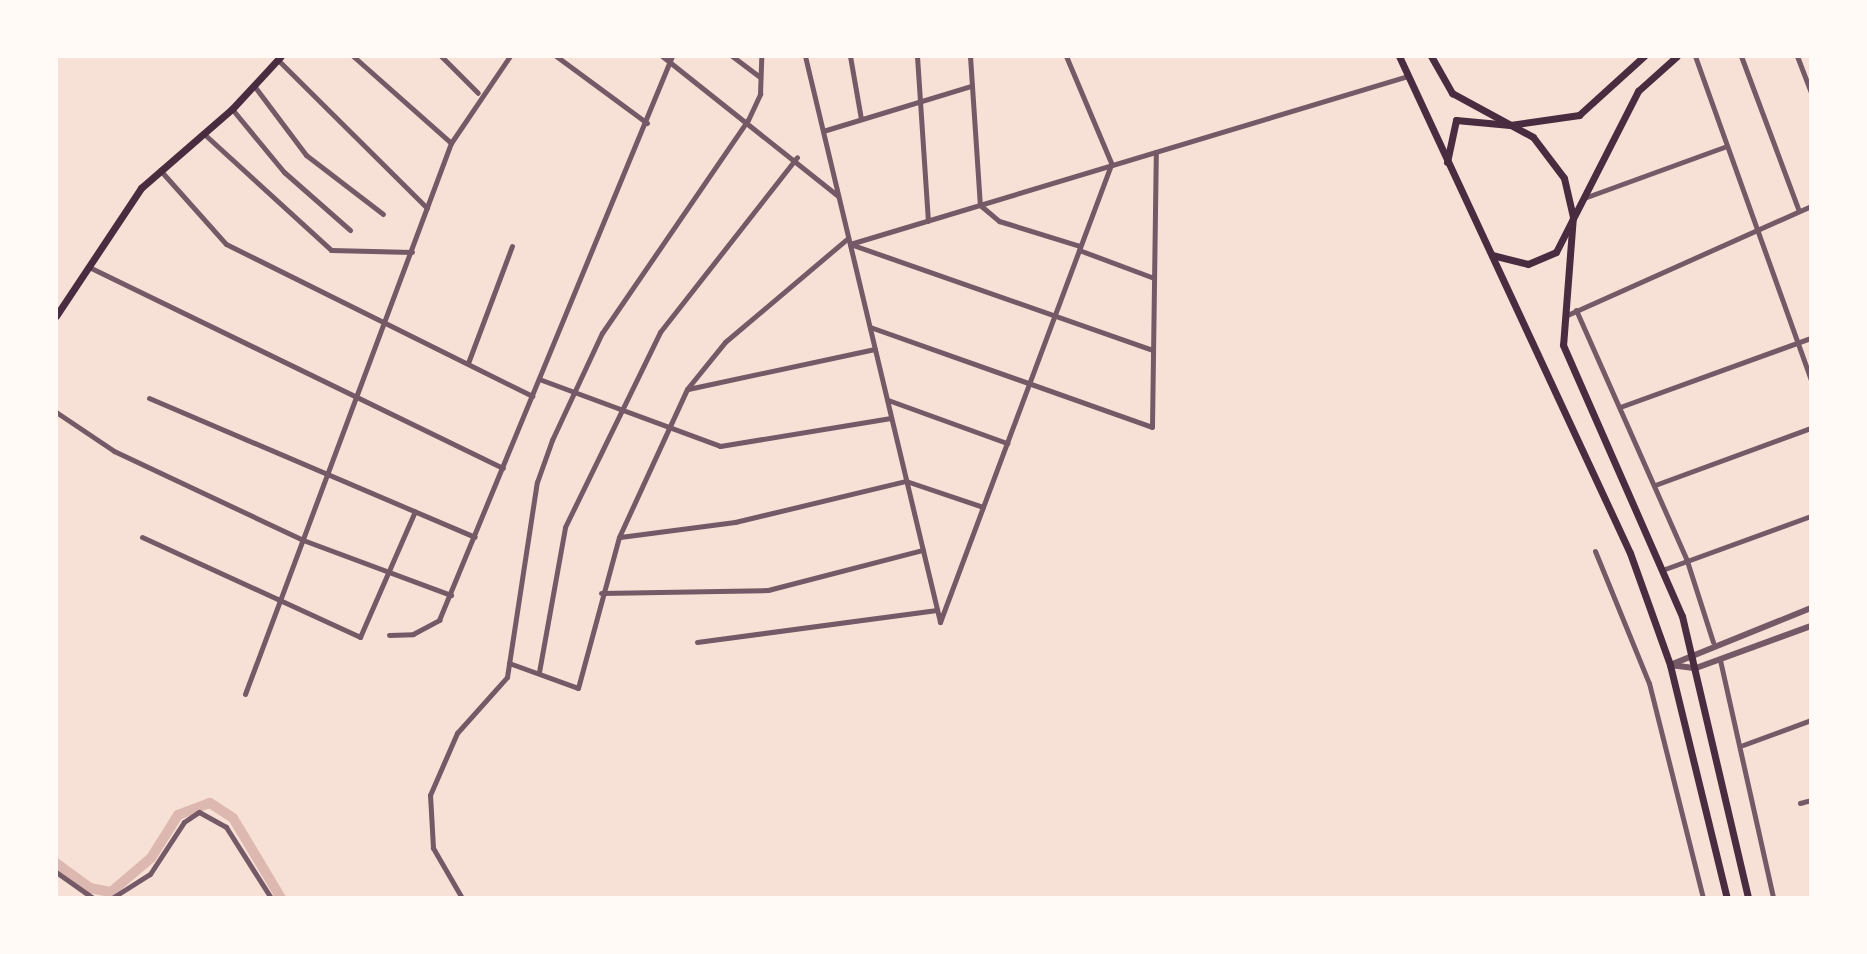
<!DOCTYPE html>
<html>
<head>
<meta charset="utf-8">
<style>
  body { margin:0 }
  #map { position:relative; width:1867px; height:954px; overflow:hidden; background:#f7e1d7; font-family:Lato,sans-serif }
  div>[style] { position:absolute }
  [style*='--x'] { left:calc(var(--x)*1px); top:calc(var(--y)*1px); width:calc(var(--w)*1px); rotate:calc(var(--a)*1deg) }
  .canal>* { height:10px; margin:-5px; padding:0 5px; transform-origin:5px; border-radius:5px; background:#dcb8b0 }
  .minor>* { height:5px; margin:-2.5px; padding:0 2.5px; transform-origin:2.5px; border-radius:2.5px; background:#755966 }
  .tertiary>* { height:6px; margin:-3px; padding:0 3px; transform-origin:3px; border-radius:3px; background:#755966 }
  .secondary>* { height:7px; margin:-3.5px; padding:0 3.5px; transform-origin:3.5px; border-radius:3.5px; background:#4a2c40 }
  .primary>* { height:7px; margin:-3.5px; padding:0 3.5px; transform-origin:3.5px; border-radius:3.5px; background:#4a2c40 }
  span { translate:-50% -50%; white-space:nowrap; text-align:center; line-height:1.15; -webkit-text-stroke:7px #fffaf5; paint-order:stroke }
  .frame { position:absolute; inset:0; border:58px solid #fffaf5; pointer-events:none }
</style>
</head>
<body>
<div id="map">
  <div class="canal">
    <div style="--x:56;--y:863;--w:42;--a:36.3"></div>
    <div style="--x:90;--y:888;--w:21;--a:11"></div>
    <div style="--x:111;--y:892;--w:52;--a:-40.4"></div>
    <div style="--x:151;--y:858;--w:51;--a:-57.9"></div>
    <div style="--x:178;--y:815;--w:34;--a:-21"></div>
    <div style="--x:210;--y:803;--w:27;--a:33"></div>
    <div style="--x:233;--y:818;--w:93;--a:59"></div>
  </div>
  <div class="minor">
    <div style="--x:353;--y:56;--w:131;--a:41.6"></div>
    <div style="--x:441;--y:56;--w:52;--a:45"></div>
    <div style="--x:556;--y:56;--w:113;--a:36.4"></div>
    <div style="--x:662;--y:56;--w:225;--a:38.5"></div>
    <div style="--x:732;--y:56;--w:35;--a:37"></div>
    <div style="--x:805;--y:56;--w:582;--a:76.58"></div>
    <div style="--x:850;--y:56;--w:64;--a:80.1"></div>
    <div style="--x:917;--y:56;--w:165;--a:86.2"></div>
    <div style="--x:970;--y:56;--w:149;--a:86.2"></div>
    <div style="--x:980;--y:205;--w:25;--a:40"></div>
    <div style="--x:999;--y:221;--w:85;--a:17.2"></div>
    <div style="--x:1066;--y:56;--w:118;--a:67.1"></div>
    <div style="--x:1695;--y:56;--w:344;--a:70.3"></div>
    <div style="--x:1741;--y:56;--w:165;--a:69.5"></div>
    <div style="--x:1797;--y:56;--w:40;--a:69"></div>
    <div style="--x:278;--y:60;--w:210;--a:44.8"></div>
    <div style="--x:255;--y:87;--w:85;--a:53.1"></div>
    <div style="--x:306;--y:155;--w:97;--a:37.5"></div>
    <div style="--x:232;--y:109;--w:82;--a:50.5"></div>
    <div style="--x:284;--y:172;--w:88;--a:41.3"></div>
    <div style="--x:823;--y:131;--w:155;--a:-16.9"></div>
    <div style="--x:203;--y:133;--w:173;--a:42.4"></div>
    <div style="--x:331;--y:250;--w:81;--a:1.4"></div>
    <div style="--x:160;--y:170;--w:99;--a:48.3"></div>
    <div style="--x:226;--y:244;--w:342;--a:26.4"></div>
    <div style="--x:1584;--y:198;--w:152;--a:-20"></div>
    <div style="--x:850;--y:244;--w:583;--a:-16.76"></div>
    <div style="--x:850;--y:244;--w:321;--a:19.3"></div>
    <div style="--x:1079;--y:250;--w:80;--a:20.5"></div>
    <div style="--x:89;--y:267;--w:460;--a:25.9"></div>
    <div style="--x:1576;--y:310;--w:274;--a:66.1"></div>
    <div style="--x:1687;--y:561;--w:85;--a:72.2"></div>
    <div style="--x:1565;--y:316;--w:269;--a:-24.1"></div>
    <div style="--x:870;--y:327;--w:299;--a:19.5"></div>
    <div style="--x:1152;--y:427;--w:275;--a:-89.2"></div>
    <div style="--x:468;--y:363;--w:125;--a:-69.4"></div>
    <div style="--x:539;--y:379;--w:193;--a:20.3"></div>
    <div style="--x:720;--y:446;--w:173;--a:-9.3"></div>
    <div style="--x:688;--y:389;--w:191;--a:-12.1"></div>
    <div style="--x:149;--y:398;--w:354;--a:23.1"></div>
    <div style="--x:888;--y:400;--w:127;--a:19.9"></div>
    <div style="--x:1620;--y:407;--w:203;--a:-19.9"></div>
    <div style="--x:56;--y:412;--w:70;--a:33.9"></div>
    <div style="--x:114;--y:451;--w:209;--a:25.2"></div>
    <div style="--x:303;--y:540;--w:158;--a:20.4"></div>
    <div style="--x:1655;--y:485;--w:166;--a:-20.1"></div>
    <div style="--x:142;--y:537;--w:240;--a:24.6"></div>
    <div style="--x:360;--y:637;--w:137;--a:-66.4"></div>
    <div style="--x:620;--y:537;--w:116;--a:-7.4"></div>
    <div style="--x:735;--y:522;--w:176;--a:-13.5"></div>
    <div style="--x:906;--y:481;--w:81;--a:18.7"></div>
    <div style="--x:1595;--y:551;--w:143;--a:67.8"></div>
    <div style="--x:1649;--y:683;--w:222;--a:75.9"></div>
    <div style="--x:1665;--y:569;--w:155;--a:-20"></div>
    <div style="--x:601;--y:593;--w:167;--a:-1"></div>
    <div style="--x:768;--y:590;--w:160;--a:-14.5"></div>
    <div style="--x:940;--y:622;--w:486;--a:-69.5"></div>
    <div style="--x:389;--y:635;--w:24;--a:-2"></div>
    <div style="--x:413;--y:634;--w:30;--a:-28"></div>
    <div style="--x:439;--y:620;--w:610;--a:-67.55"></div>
    <div style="--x:697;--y:642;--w:242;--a:-7.6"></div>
    <div style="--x:1720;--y:660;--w:244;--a:77.4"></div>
    <div style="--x:509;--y:663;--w:73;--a:19.9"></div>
    <div style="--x:578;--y:688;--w:156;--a:-74.8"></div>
    <div style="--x:619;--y:537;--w:163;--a:-65.3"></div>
    <div style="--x:687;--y:389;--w:60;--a:-51"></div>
    <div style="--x:725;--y:342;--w:161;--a:-40.2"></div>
    <div style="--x:539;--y:672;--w:147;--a:-79.8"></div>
    <div style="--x:565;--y:527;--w:217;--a:-64"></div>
    <div style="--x:660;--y:332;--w:222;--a:-51.9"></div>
    <div style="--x:245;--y:694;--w:588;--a:-69.5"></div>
    <div style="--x:451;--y:143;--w:105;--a:-55.9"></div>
    <div style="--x:1743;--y:745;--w:72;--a:-20.2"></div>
    <div style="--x:1800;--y:803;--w:11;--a:-15"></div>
    <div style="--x:56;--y:872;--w:45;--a:35.1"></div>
    <div style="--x:112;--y:898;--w:45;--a:-32.3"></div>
    <div style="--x:150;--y:874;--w:62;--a:-56.8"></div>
    <div style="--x:184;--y:822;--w:18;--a:-34"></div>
    <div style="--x:199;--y:812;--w:31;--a:29"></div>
    <div style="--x:226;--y:827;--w:84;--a:57.6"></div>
    <div style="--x:462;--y:898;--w:58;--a:-120.1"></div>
    <div style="--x:433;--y:848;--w:53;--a:-93.2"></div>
    <div style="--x:430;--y:795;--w:68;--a:-66.5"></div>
    <div style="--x:457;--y:733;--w:75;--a:-48.2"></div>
    <div style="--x:507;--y:677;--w:197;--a:-81.3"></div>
    <div style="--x:537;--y:482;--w:45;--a:-70.3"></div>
    <div style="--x:552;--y:440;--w:118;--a:-65"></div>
    <div style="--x:602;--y:333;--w:258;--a:-55.6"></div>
    <div style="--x:748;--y:120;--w:29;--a:-65"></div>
    <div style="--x:760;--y:94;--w:38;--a:-88"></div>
  </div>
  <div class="tertiary">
    <div style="--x:1670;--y:665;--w:152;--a:-22"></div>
    <div style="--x:1670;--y:665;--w:26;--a:7"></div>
    <div style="--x:1696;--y:668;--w:122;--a:-20.1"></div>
  </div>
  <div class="secondary">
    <div style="--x:1399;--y:56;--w:548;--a:65.07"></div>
    <div style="--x:1431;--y:56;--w:43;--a:60.4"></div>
    <div style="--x:1452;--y:93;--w:92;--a:28.5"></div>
    <div style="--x:1533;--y:137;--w:51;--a:52.9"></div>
    <div style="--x:1564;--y:178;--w:39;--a:77"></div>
    <div style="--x:1573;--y:216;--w:129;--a:94.4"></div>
    <div style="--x:1563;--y:345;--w:296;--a:66.3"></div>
    <div style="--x:56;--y:316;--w:154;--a:-56.4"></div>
    <div style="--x:141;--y:188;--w:121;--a:-41"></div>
    <div style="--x:232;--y:109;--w:72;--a:-47.2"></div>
  </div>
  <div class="primary">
    <div style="--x:1447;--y:162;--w:43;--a:-77.9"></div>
    <div style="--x:1456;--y:120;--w:54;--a:5.3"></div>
    <div style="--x:1510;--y:125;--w:70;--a:-8.2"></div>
    <div style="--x:1579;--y:115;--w:88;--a:-42.2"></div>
    <div style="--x:1492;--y:255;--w:37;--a:14"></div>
    <div style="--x:1528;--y:264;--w:30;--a:-23"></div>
    <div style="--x:1556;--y:252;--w:181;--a:-63"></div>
    <div style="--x:1638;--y:91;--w:52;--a:-41.9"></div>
    <div style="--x:1630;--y:553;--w:119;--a:70.3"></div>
    <div style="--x:1670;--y:665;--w:240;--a:76.3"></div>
    <div style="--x:1682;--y:616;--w:290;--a:76.8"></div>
  </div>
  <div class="frame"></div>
</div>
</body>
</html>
